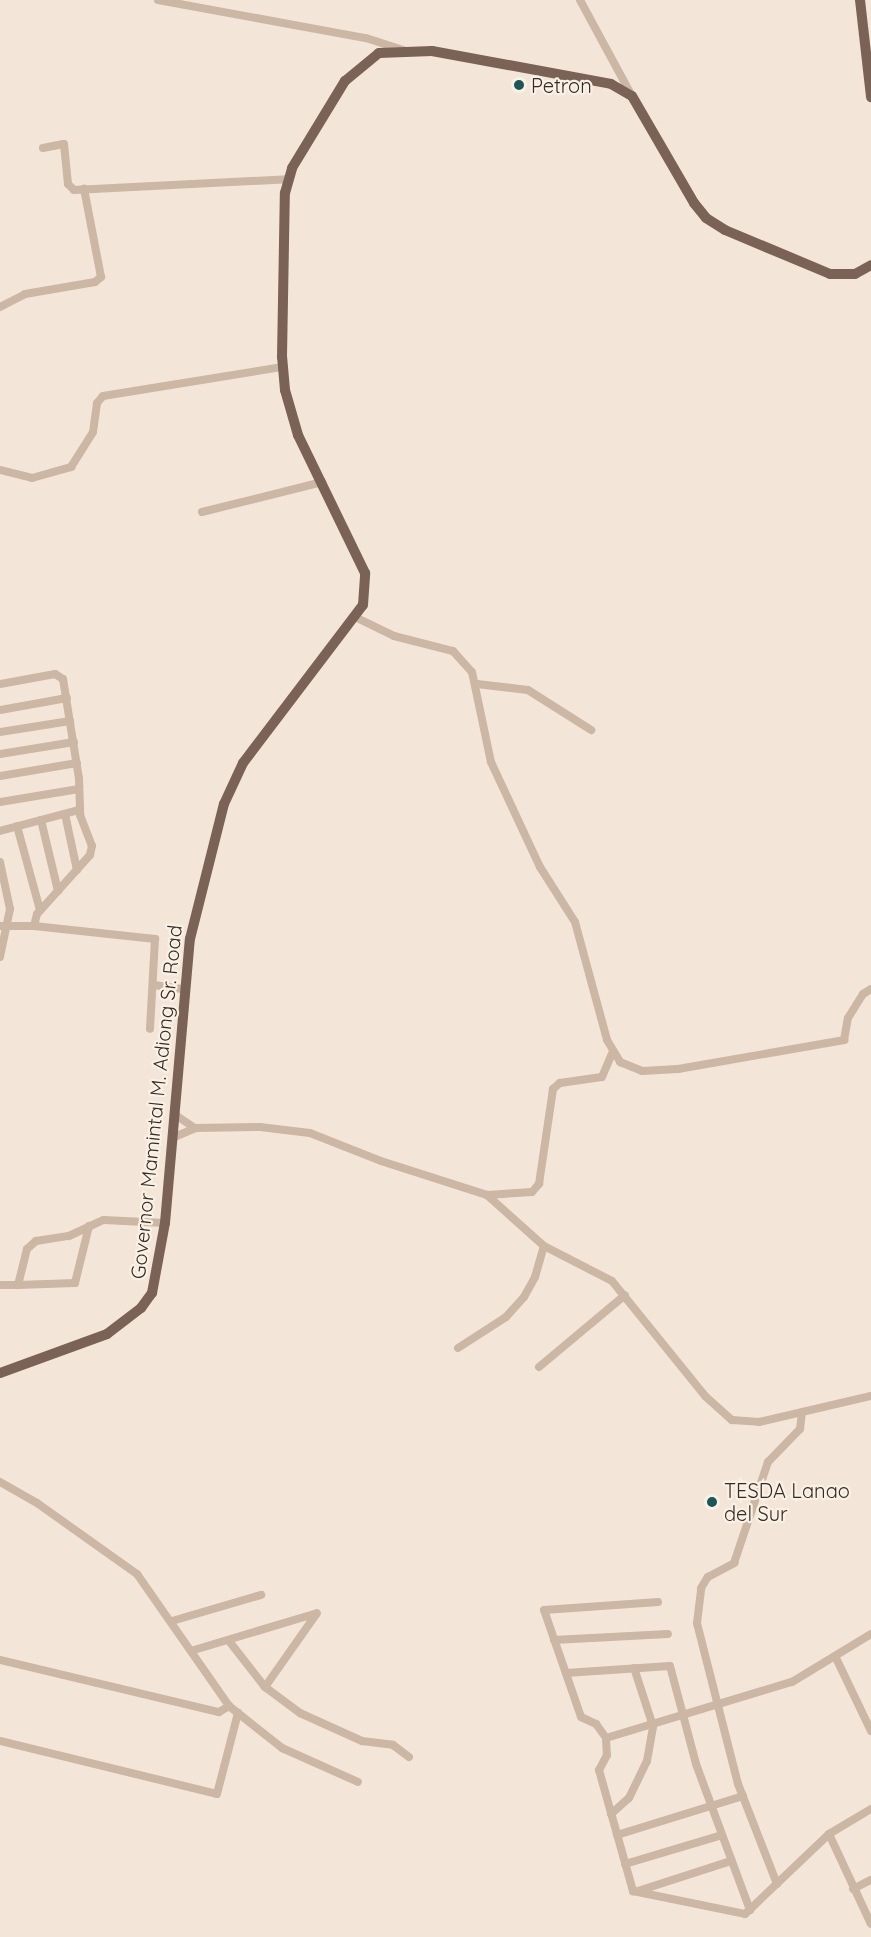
<!DOCTYPE html>
<html>
<head>
<meta charset="utf-8">
<style>
  body { margin:0 }
  #map { position:relative; width:871px; height:1937px; overflow:hidden; background:#f3e6d8; font-family:Quicksand,sans-serif }
  div>[style] { position:absolute }
  [style*='--x'] { left:calc(var(--x)*1px); top:calc(var(--y)*1px); width:calc(var(--w)*1px); rotate:calc(var(--a)*1deg) }
  .minor>* { height:8px; margin:-4px; padding:0 4px; transform-origin:4px; border-radius:4px; background:#ccb6a4 }
  .major>* { height:10px; margin:-5px; padding:0 5px; transform-origin:5px; border-radius:5px; background:#7a6256 }
  .dots>* { width:16px; height:16px; translate:-50% -50%; box-sizing:border-box; border:3px solid #faf1e5; border-radius:50% }
  span { translate:-50% -50%; white-space:nowrap; text-align:center; line-height:1.15; -webkit-text-stroke:4.5px #faf1e5; paint-order:stroke }
  .poi-label { font-size:20px; color:#362b26 }
  .left { translate:0 -50%; text-align:left }
  .street-label { font-size:20px; color:#362b26 }
</style>
</head>
<body>
<div id="map">
  <div class="minor">
    <div style="--x:158;--y:0;--w:211;--a:10.4"></div>
    <div style="--x:366;--y:38;--w:39;--a:18"></div>
    <div style="--x:580;--y:0;--w:109;--a:61.6"></div>
    <div style="--x:43;--y:148;--w:21;--a:-11"></div>
    <div style="--x:64;--y:144;--w:40;--a:84.3"></div>
    <div style="--x:68;--y:184;--w:8;--a:45"></div>
    <div style="--x:74;--y:190;--w:214;--a:-2.9"></div>
    <div style="--x:0;--y:307;--w:28;--a:-27"></div>
    <div style="--x:25;--y:294;--w:71;--a:-9.7"></div>
    <div style="--x:95;--y:282;--w:8;--a:-40"></div>
    <div style="--x:101;--y:277;--w:90;--a:-100.9"></div>
    <div style="--x:0;--y:470;--w:33;--a:14"></div>
    <div style="--x:32;--y:478;--w:41;--a:-15.8"></div>
    <div style="--x:71;--y:467;--w:41;--a:-57.8"></div>
    <div style="--x:93;--y:432;--w:29;--a:-82"></div>
    <div style="--x:97;--y:403;--w:9;--a:-49"></div>
    <div style="--x:103;--y:396;--w:182;--a:-9.2"></div>
    <div style="--x:202;--y:512;--w:124;--a:-14"></div>
    <div style="--x:357;--y:618;--w:41;--a:25.9"></div>
    <div style="--x:394;--y:636;--w:61;--a:14.3"></div>
    <div style="--x:453;--y:651;--w:28;--a:48"></div>
    <div style="--x:472;--y:672;--w:92;--a:78.1"></div>
    <div style="--x:491;--y:762;--w:116;--a:65"></div>
    <div style="--x:540;--y:867;--w:65;--a:57.5"></div>
    <div style="--x:575;--y:922;--w:122;--a:74.8"></div>
    <div style="--x:607;--y:1040;--w:26;--a:59"></div>
    <div style="--x:620;--y:1062;--w:24;--a:22"></div>
    <div style="--x:642;--y:1071;--w:36;--a:-3"></div>
    <div style="--x:678;--y:1069;--w:169;--a:-9.9"></div>
    <div style="--x:844;--y:1040;--w:22;--a:-80"></div>
    <div style="--x:848;--y:1018;--w:28;--a:-58"></div>
    <div style="--x:863;--y:994;--w:9;--a:-32"></div>
    <div style="--x:0;--y:684;--w:56;--a:-10.3"></div>
    <div style="--x:55;--y:674;--w:9;--a:32"></div>
    <div style="--x:63;--y:679;--w:101;--a:80.9"></div>
    <div style="--x:79;--y:779;--w:36;--a:88"></div>
    <div style="--x:80;--y:815;--w:33;--a:69"></div>
    <div style="--x:92;--y:846;--w:9;--a:103"></div>
    <div style="--x:90;--y:855;--w:79;--a:131.9"></div>
    <div style="--x:37;--y:914;--w:12;--a:104"></div>
    <div style="--x:34;--y:926;--w:122;--a:6.1"></div>
    <div style="--x:155;--y:939;--w:90;--a:93.2"></div>
    <div style="--x:477;--y:684;--w:51;--a:6.7"></div>
    <div style="--x:528;--y:690;--w:75;--a:32.4"></div>
    <div style="--x:0;--y:710;--w:68;--a:-10.2"></div>
    <div style="--x:0;--y:732;--w:71;--a:-8.9"></div>
    <div style="--x:0;--y:754;--w:75;--a:-9.2"></div>
    <div style="--x:0;--y:776;--w:78;--a:-9.6"></div>
    <div style="--x:0;--y:802;--w:80;--a:-9.3"></div>
    <div style="--x:65;--y:814;--w:57;--a:77.9"></div>
    <div style="--x:41;--y:820;--w:73;--a:76.5"></div>
    <div style="--x:17;--y:826;--w:87;--a:74.7"></div>
    <div style="--x:0;--y:831;--w:82;--a:-14.9"></div>
    <div style="--x:0;--y:862;--w:48;--a:78"></div>
    <div style="--x:10;--y:909;--w:49;--a:101.8"></div>
    <div style="--x:0;--y:926;--w:34;--a:0"></div>
    <div style="--x:154;--y:985;--w:30;--a:8"></div>
    <div style="--x:174;--y:1114;--w:25;--a:34"></div>
    <div style="--x:172;--y:1138;--w:25;--a:-23"></div>
    <div style="--x:195;--y:1128;--w:65;--a:-0.9"></div>
    <div style="--x:260;--y:1127;--w:50;--a:6.8"></div>
    <div style="--x:310;--y:1133;--w:76;--a:21.5"></div>
    <div style="--x:381;--y:1161;--w:111;--a:17.8"></div>
    <div style="--x:487;--y:1195;--w:76;--a:41.8"></div>
    <div style="--x:544;--y:1246;--w:76;--a:27.2"></div>
    <div style="--x:612;--y:1281;--w:148;--a:51"></div>
    <div style="--x:705;--y:1396;--w:36;--a:42"></div>
    <div style="--x:732;--y:1420;--w:27;--a:4"></div>
    <div style="--x:759;--y:1422;--w:115;--a:-13.1"></div>
    <div style="--x:487;--y:1195;--w:45;--a:-3.8"></div>
    <div style="--x:532;--y:1192;--w:11;--a:-49"></div>
    <div style="--x:539;--y:1184;--w:96;--a:-81.6"></div>
    <div style="--x:553;--y:1089;--w:9;--a:-41"></div>
    <div style="--x:560;--y:1083;--w:42;--a:-8.1"></div>
    <div style="--x:602;--y:1077;--w:26;--a:-67"></div>
    <div style="--x:0;--y:1285;--w:18;--a:0"></div>
    <div style="--x:18;--y:1285;--w:37;--a:-76"></div>
    <div style="--x:27;--y:1249;--w:12;--a:-42"></div>
    <div style="--x:36;--y:1241;--w:33;--a:-9"></div>
    <div style="--x:69;--y:1236;--w:38;--a:-25"></div>
    <div style="--x:104;--y:1220;--w:61;--a:2.8"></div>
    <div style="--x:18;--y:1285;--w:57;--a:-2"></div>
    <div style="--x:75;--y:1283;--w:59;--a:-76.2"></div>
    <div style="--x:458;--y:1348;--w:57;--a:-32.9"></div>
    <div style="--x:506;--y:1317;--w:27;--a:-48"></div>
    <div style="--x:524;--y:1297;--w:23;--a:-61"></div>
    <div style="--x:535;--y:1277;--w:32;--a:-74"></div>
    <div style="--x:539;--y:1367;--w:112;--a:-39.9"></div>
    <div style="--x:0;--y:1482;--w:43;--a:29.6"></div>
    <div style="--x:37;--y:1503;--w:123;--a:35.4"></div>
    <div style="--x:137;--y:1574;--w:161;--a:55.1"></div>
    <div style="--x:229;--y:1706;--w:68;--a:38.4"></div>
    <div style="--x:282;--y:1748;--w:83;--a:24.1"></div>
    <div style="--x:658;--y:1602;--w:114;--a:176"></div>
    <div style="--x:544;--y:1610;--w:113;--a:70.9"></div>
    <div style="--x:581;--y:1717;--w:17;--a:25"></div>
    <div style="--x:596;--y:1724;--w:17;--a:54"></div>
    <div style="--x:606;--y:1738;--w:17;--a:87"></div>
    <div style="--x:607;--y:1755;--w:17;--a:118"></div>
    <div style="--x:599;--y:1770;--w:126;--a:74.3"></div>
    <div style="--x:633;--y:1891;--w:114;--a:11.6"></div>
    <div style="--x:745;--y:1914;--w:116;--a:-43.6"></div>
    <div style="--x:829;--y:1834;--w:49;--a:-30.8"></div>
    <div style="--x:172;--y:1621;--w:93;--a:-16.3"></div>
    <div style="--x:554;--y:1640;--w:114;--a:-3"></div>
    <div style="--x:229;--y:1641;--w:58;--a:52"></div>
    <div style="--x:265;--y:1687;--w:44;--a:36.6"></div>
    <div style="--x:300;--y:1713;--w:68;--a:24.3"></div>
    <div style="--x:362;--y:1741;--w:31;--a:7"></div>
    <div style="--x:393;--y:1745;--w:20;--a:37"></div>
    <div style="--x:194;--y:1650;--w:128;--a:-16.7"></div>
    <div style="--x:836;--y:1658;--w:81;--a:64.4"></div>
    <div style="--x:0;--y:1660;--w:225;--a:13.4"></div>
    <div style="--x:219;--y:1712;--w:12;--a:-31"></div>
    <div style="--x:566;--y:1673;--w:104;--a:-3.9"></div>
    <div style="--x:670;--y:1666;--w:101;--a:75.1"></div>
    <div style="--x:696;--y:1764;--w:156;--a:69.7"></div>
    <div style="--x:265;--y:1687;--w:90;--a:-54.9"></div>
    <div style="--x:606;--y:1738;--w:194;--a:-16.8"></div>
    <div style="--x:792;--y:1682;--w:92;--a:-31.3"></div>
    <div style="--x:0;--y:1741;--w:223;--a:13.7"></div>
    <div style="--x:217;--y:1794;--w:84;--a:-75.5"></div>
    <div style="--x:611;--y:1814;--w:24;--a:-42"></div>
    <div style="--x:629;--y:1798;--w:41;--a:-64.1"></div>
    <div style="--x:647;--y:1761;--w:36;--a:-80"></div>
    <div style="--x:653;--y:1726;--w:61;--a:-108.1"></div>
    <div style="--x:829;--y:1834;--w:99;--a:65"></div>
    <div style="--x:617;--y:1835;--w:132;--a:-17.2"></div>
    <div style="--x:625;--y:1864;--w:101;--a:-16.6"></div>
    <div style="--x:777;--y:1884;--w:107;--a:-111.3"></div>
    <div style="--x:738;--y:1784;--w:166;--a:-104.3"></div>
    <div style="--x:697;--y:1623;--w:35;--a:-83"></div>
    <div style="--x:701;--y:1588;--w:13;--a:-58"></div>
    <div style="--x:708;--y:1577;--w:30;--a:-28"></div>
    <div style="--x:734;--y:1563;--w:107;--a:-71.4"></div>
    <div style="--x:768;--y:1462;--w:46;--a:-45.9"></div>
    <div style="--x:800;--y:1429;--w:17;--a:-83"></div>
    <div style="--x:853;--y:1889;--w:20;--a:-27"></div>
    <div style="--x:638;--y:1891;--w:98;--a:-17.9"></div>
  </div>
  <div class="major">
    <div style="--x:860;--y:0;--w:98;--a:83.5"></div>
    <div style="--x:0;--y:1373;--w:114;--a:-20"></div>
    <div style="--x:107;--y:1334;--w:43;--a:-37.4"></div>
    <div style="--x:141;--y:1308;--w:19;--a:-54"></div>
    <div style="--x:152;--y:1293;--w:71;--a:-79.5"></div>
    <div style="--x:165;--y:1223;--w:285;--a:-85"></div>
    <div style="--x:190;--y:939;--w:139;--a:-75.9"></div>
    <div style="--x:224;--y:804;--w:45;--a:-65.1"></div>
    <div style="--x:243;--y:763;--w:198;--a:-52.8"></div>
    <div style="--x:363;--y:605;--w:32;--a:-86"></div>
    <div style="--x:365;--y:573;--w:153;--a:-115.9"></div>
    <div style="--x:298;--y:435;--w:47;--a:-106.1"></div>
    <div style="--x:285;--y:390;--w:33;--a:-95"></div>
    <div style="--x:282;--y:357;--w:164;--a:-89"></div>
    <div style="--x:285;--y:193;--w:26;--a:-74"></div>
    <div style="--x:292;--y:168;--w:102;--a:-58.7"></div>
    <div style="--x:345;--y:81;--w:44;--a:-39.5"></div>
    <div style="--x:379;--y:53;--w:53;--a:-2.2"></div>
    <div style="--x:432;--y:51;--w:182;--a:10.4"></div>
    <div style="--x:611;--y:84;--w:24;--a:30"></div>
    <div style="--x:632;--y:96;--w:124;--a:59.9"></div>
    <div style="--x:694;--y:203;--w:19;--a:51"></div>
    <div style="--x:706;--y:218;--w:22;--a:32"></div>
    <div style="--x:725;--y:230;--w:114;--a:22.7"></div>
    <div style="--x:830;--y:274;--w:25;--a:0"></div>
    <div style="--x:855;--y:274;--w:18;--a:-29"></div>
  </div>
  <div class="dots">
    <div style="left:519px;top:85px;background:#19575b"></div>
    <div style="left:712px;top:1502px;background:#19575b"></div>
  </div>
  <div class="poi-label">
    <span class="left" style="left:531px;top:85px">Petron</span>
    <span class="left" style="left:724px;top:1502px">TESDA Lanao<br>del Sur</span>
  </div>
  <div class="street-label">
    <span style="left:156px;top:1102px;rotate:-84deg">Governor Mamintal M. Adiong Sr. Road</span>
  </div>
</div>
</body>
</html>
